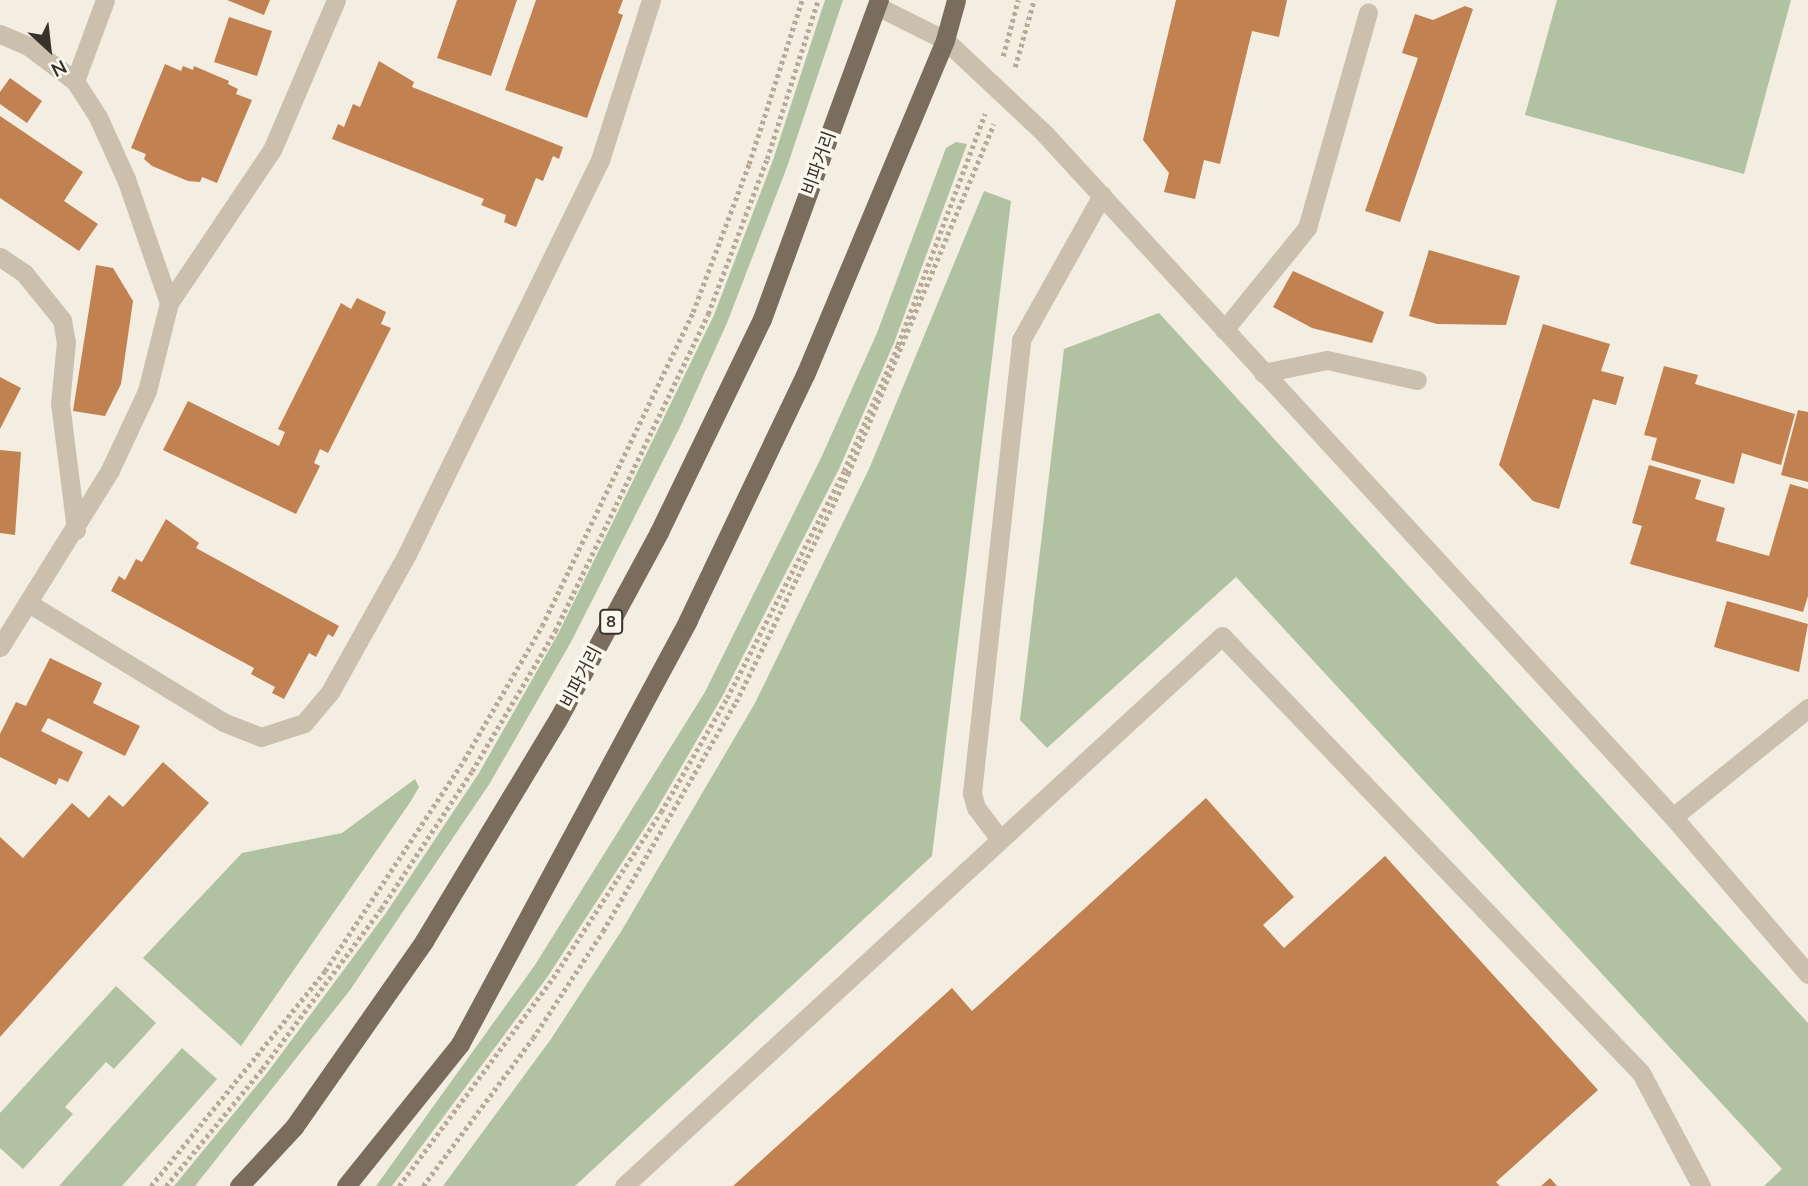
<!DOCTYPE html>
<html>
<head>
<meta charset="utf-8">
<style>
  body { margin:0 }
  #map { position:relative; width:1808px; height:1186px; overflow:hidden; background:#f3eee1; font-family:"Nunito Sans","Noto Sans KR",sans-serif }
  div>[style] { position:absolute }
  [style*='--x'] { left:calc(var(--x)*1px); top:calc(var(--y)*1px); width:calc(var(--w)*1px); rotate:calc(var(--a)*1deg) }
  .green>* { inset:0; background:#b0c2a1 }
  .building>* { inset:0; background:#c18150 }
  .path>* { height:4.5px; margin-top:-2.25px; transform-origin:0; background:repeating-linear-gradient(90deg,#b7ab97 0 3.5px,transparent 0 7px) }
  .service>* { height:19px; margin:-9.5px; padding:0 9.5px; transform-origin:9.5px; border-radius:9.5px; background:#cbc0ad }
  .minor>* { height:19px; margin:-9.5px; padding:0 9.5px; transform-origin:9.5px; border-radius:9.5px; background:#cbc0ad }
  .tertiary>* { height:19px; margin:-9.5px; padding:0 9.5px; transform-origin:9.5px; border-radius:9.5px; background:#cbc0ad }
  .primary>* { height:19px; margin:-9.5px; padding:0 9.5px; transform-origin:9.5px; border-radius:9.5px; background:#7a6d5d }
  span { translate:-50% -50%; white-space:nowrap; text-align:center; line-height:1.15; -webkit-text-stroke:7px #faf7ed; paint-order:stroke }
  .shield-label span { padding:2px 5px; background:#faf7ed; border:2px solid; border-radius:5px; -webkit-text-stroke-width:0 }
  .shield-label { font-size:16px; color:#39322b; font-weight:700 }
  .street-label { font-size:18px; color:#39322b }
  .north { position:absolute; left:14px; top:14px; width:70px; height:70px; -webkit-text-stroke:5px #faf7ed; paint-order:stroke; rotate:153deg; font-size:19px; font-weight:700; line-height:28px; text-align:center; color:#39322b }
  .north::after { content:''; display:block; margin:auto; width:24px; height:32px; background:#39322b; clip-path:polygon(50% 0,100% 100%,50% 72%,0 100%) }
</style>
</head>
<body>
<div id="map">
  <div class="green">
    <div style="clip-path:polygon(825px 0,843px 0,787px 167px,727px 323px,680px 427px,571px 642px,490px 783px,350px 990px,195px 1186px,174px 1186px,267px 1073px,386px 913px,479px 773px,559px 632px,714px 315px,773px 160px)"></div>
    <div style="clip-path:polygon(1557px 0,1791px 0,1744px 174px,1525px 115px)"></div>
    <div style="clip-path:polygon(956px 142px,967px 144px,894px 343px,839px 469px,722px 697px,655px 812px,548px 976px,392px 1186px,376px 1186px,535px 965px,705px 692px,821px 458px,877px 333px,946px 148px)"></div>
    <div style="clip-path:polygon(984px 191px,1011px 201px,932px 856px,575px 1186px,443px 1186px,551px 1039px,622px 930px,755px 703px,869px 469px)"></div>
    <div style="clip-path:polygon(1159px 313px,1808px 1023px,1808px 1186px,1764px 1186px,1782px 1169px,1236px 577px,1047px 748px,1020px 720px,1064px 349px)"></div>
    <div style="clip-path:polygon(415px 779px,419px 787px,411px 801px,241px 1046px,143px 958px,242px 853px,342px 833px)"></div>
    <div style="clip-path:polygon(116px 986px,156px 1023px,114px 1069px,106px 1062px,65px 1107px,73px 1114px,23px 1169px,0 1148px,0 1113px)"></div>
    <div style="clip-path:polygon(182px 1048px,217px 1079px,122px 1186px,59px 1186px)"></div>
  </div>
  <div class="building">
    <div style="clip-path:polygon(227px 0,270px 0,264px 15px)"></div>
    <div style="clip-path:polygon(457px 0,517px 0,491px 76px,437px 58px)"></div>
    <div style="clip-path:polygon(536px 0,623px 0,618px 13px,623px 15px,587px 118px,505px 90px)"></div>
    <div style="clip-path:polygon(1176px 0,1287px 0,1279px 37px,1252px 31px,1220px 164px,1204px 160px,1195px 199px,1164px 192px,1169px 173px,1143px 140px)"></div>
    <div style="clip-path:polygon(1465px 6px,1473px 9px,1400px 222px,1365px 211px,1418px 58px,1402px 53px,1415px 14px,1433px 20px)"></div>
    <div style="clip-path:polygon(229px 17px,272px 31px,257px 76px,214px 62px)"></div>
    <div style="clip-path:polygon(379px 61px,414px 82px,412px 87px,563px 147px,559px 159px,553px 156px,543px 181px,536px 178px,516px 227px,504px 222px,506px 215px,481px 205px,484px 199px,332px 139px,338px 124px,344px 127px,353px 104px,360px 107px)"></div>
    <div style="clip-path:polygon(165px 64px,181px 71px,183px 66px,193px 70px,194px 66px,229px 81px,228px 84px,238px 89px,236px 94px,252px 100px,217px 183px,202px 177px,200px 182px,188px 181px,152px 166px,144px 159px,146px 154px,131px 148px)"></div>
    <div style="clip-path:polygon(10px 78px,42px 101px,27px 123px,0 104px,0 92px)"></div>
    <div style="clip-path:polygon(0 116px,83px 172px,64px 201px,98px 224px,79px 251px,0 198px)"></div>
    <div style="clip-path:polygon(1429px 250px,1520px 276px,1506px 325px,1437px 324px,1409px 316px)"></div>
    <div style="clip-path:polygon(96px 265px,113px 268px,133px 301px,121px 384px,105px 416px,73px 411px)"></div>
    <div style="clip-path:polygon(1293px 271px,1384px 312px,1372px 343px,1312px 328px,1273px 307px)"></div>
    <div style="clip-path:polygon(357px 298px,386px 312px,381px 324px,391px 328px,328px 453px,320px 449px,314px 463px,320px 466px,296px 514px,163px 450px,188px 401px,279px 446px,285px 432px,278px 429px,341px 303px,351px 309px)"></div>
    <div style="clip-path:polygon(1543px 324px,1610px 344px,1601px 371px,1624px 377px,1616px 405px,1593px 399px,1559px 509px,1533px 501px,1499px 465px)"></div>
    <div style="clip-path:polygon(1664px 366px,1698px 375px,1695px 384px,1795px 414px,1781px 465px,1742px 453px,1734px 484px,1651px 460px,1657px 438px,1644px 435px)"></div>
    <div style="clip-path:polygon(0 377px,21px 388px,0 429px)"></div>
    <div style="clip-path:polygon(1798px 410px,1808px 412px,1808px 482px,1781px 475px)"></div>
    <div style="clip-path:polygon(0 450px,21px 452px,15px 535px,0 533px)"></div>
    <div style="clip-path:polygon(1649px 465px,1701px 480px,1695px 499px,1725px 508px,1716px 541px,1769px 556px,1790px 484px,1808px 489px,1808px 596px,1803px 612px,1630px 564px,1642px 526px,1632px 523px)"></div>
    <div style="clip-path:polygon(166px 519px,199px 543px,196px 548px,339px 626px,333px 637px,328px 634px,316px 657px,309px 653px,284px 699px,272px 693px,275px 687px,251px 674px,254px 668px,111px 591px,119px 576px,125px 580px,136px 559px,142px 562px)"></div>
    <div style="clip-path:polygon(1727px 601px,1808px 624px,1799px 672px,1714px 647px)"></div>
    <div style="clip-path:polygon(50px 658px,102px 683px,93px 703px,140px 726px,125px 756px,48px 718px,41px 731px,83px 752px,68px 782px,59px 778px,56px 785px,0 757px,0 734px,16px 702px,26px 706px)"></div>
    <div style="clip-path:polygon(163px 762px,209px 803px,0 1037px,0 837px,23px 858px,72px 803px,89px 818px,109px 795px,123px 807px)"></div>
    <div style="clip-path:polygon(1206px 798px,1294px 897px,1263px 925px,1284px 948px,1385px 856px,1598px 1090px,1496px 1182px,1500px 1186px,733px 1186px,952px 988px,972px 1011px)"></div>
    <div style="clip-path:polygon(1550px 1178px,1557px 1186px,1541px 1186px)"></div>
  </div>
  <div class="path">
    <div style="--x:1003;--y:56;--w:58;--a:-75"></div>
    <div style="--x:1015;--y:67;--w:70;--a:-74.2"></div>
    <div style="--x:151;--y:1186;--w:277;--a:-51"></div>
    <div style="--x:325;--y:971;--w:253;--a:-56.6"></div>
    <div style="--x:464;--y:760;--w:155;--a:-59.8"></div>
    <div style="--x:542;--y:626;--w:348;--a:-64.3"></div>
    <div style="--x:693;--y:312;--w:158;--a:-69.3"></div>
    <div style="--x:749;--y:164;--w:172;--a:-72.1"></div>
    <div style="--x:166;--y:1186;--w:151;--a:-50.6"></div>
    <div style="--x:262;--y:1069;--w:199;--a:-53.4"></div>
    <div style="--x:381;--y:909;--w:165;--a:-56.6"></div>
    <div style="--x:472;--y:771;--w:163;--a:-59.3"></div>
    <div style="--x:555;--y:631;--w:352;--a:-64.2"></div>
    <div style="--x:708;--y:314;--w:166;--a:-69.2"></div>
    <div style="--x:767;--y:159;--w:167;--a:-72.2"></div>
    <div style="--x:399;--y:1186;--w:259;--a:-53.5"></div>
    <div style="--x:553;--y:978;--w:198;--a:-57"></div>
    <div style="--x:661;--y:812;--w:132;--a:-59.9"></div>
    <div style="--x:727;--y:698;--w:255;--a:-62.7"></div>
    <div style="--x:844;--y:471;--w:137;--a:-66.8"></div>
    <div style="--x:898;--y:345;--w:247;--a:-69.4"></div>
    <div style="--x:423;--y:1186;--w:184;--a:-53.4"></div>
    <div style="--x:533;--y:1038;--w:128;--a:-56.8"></div>
    <div style="--x:603;--y:931;--w:265;--a:-59.9"></div>
    <div style="--x:736;--y:702;--w:254;--a:-63.8"></div>
    <div style="--x:848;--y:474;--w:379;--a:-67.4"></div>
  </div>
  <div class="service">
    <div style="--x:0;--y:257;--w:29;--a:34"></div>
    <div style="--x:24;--y:273;--w:60;--a:51"></div>
    <div style="--x:62;--y:320;--w:22;--a:80"></div>
    <div style="--x:66;--y:342;--w:61;--a:95.6"></div>
    <div style="--x:60;--y:403;--w:128;--a:82.8"></div>
    <div style="--x:624;--y:1186;--w:812;--a:-42.61"></div>
    <div style="--x:1222;--y:636;--w:605;--a:46.2"></div>
    <div style="--x:1641;--y:1073;--w:128;--a:62"></div>
  </div>
  <div class="minor">
    <div style="--x:0;--y:34;--w:30;--a:23"></div>
    <div style="--x:28;--y:46;--w:59;--a:36.7"></div>
    <div style="--x:169;--y:303;--w:184;--a:-56.1"></div>
    <div style="--x:272;--y:150;--w:163;--a:-66.9"></div>
    <div style="--x:1224;--y:330;--w:132;--a:-50.9"></div>
    <div style="--x:1307;--y:228;--w:224;--a:-74.2"></div>
    <div style="--x:1263;--y:373;--w:65;--a:-11.5"></div>
    <div style="--x:1327;--y:360;--w:92;--a:12.5"></div>
    <div style="--x:30;--y:604;--w:226;--a:31.4"></div>
    <div style="--x:223;--y:722;--w:41;--a:21.5"></div>
    <div style="--x:261;--y:737;--w:45;--a:-18"></div>
    <div style="--x:304;--y:723;--w:40;--a:-50"></div>
    <div style="--x:330;--y:692;--w:158;--a:-60.8"></div>
    <div style="--x:407;--y:554;--w:439;--a:-63.9"></div>
    <div style="--x:600;--y:160;--w:168;--a:-72.3"></div>
    <div style="--x:0;--y:647;--w:208;--a:-58.1"></div>
    <div style="--x:110;--y:470;--w:87;--a:-64.9"></div>
    <div style="--x:147;--y:391;--w:91;--a:-76"></div>
    <div style="--x:169;--y:303;--w:131;--a:-109.1"></div>
    <div style="--x:126;--y:179;--w:68;--a:-114.3"></div>
    <div style="--x:98;--y:117;--w:43;--a:-122.6"></div>
    <div style="--x:75;--y:81;--w:86;--a:-69.7"></div>
    <div style="--x:1673;--y:817;--w:174;--a:-38.9"></div>
    <div style="--x:999;--y:838;--w:38;--a:-127"></div>
    <div style="--x:976;--y:808;--w:16;--a:-105"></div>
    <div style="--x:972;--y:793;--w:456;--a:-83.8"></div>
    <div style="--x:1021;--y:340;--w:166;--a:-60.8"></div>
  </div>
  <div class="tertiary">
    <div style="--x:877;--y:6;--w:76;--a:26.6"></div>
    <div style="--x:945;--y:40;--w:136;--a:43.2"></div>
    <div style="--x:1044;--y:133;--w:929;--a:47.4"></div>
    <div style="--x:1673;--y:817;--w:207;--a:49.3"></div>
  </div>
  <div class="primary">
    <div style="--x:239;--y:1186;--w:81;--a:-47"></div>
    <div style="--x:294;--y:1127;--w:227;--a:-55"></div>
    <div style="--x:424;--y:941;--w:259;--a:-58.9"></div>
    <div style="--x:558;--y:719;--w:213;--a:-61.6"></div>
    <div style="--x:659;--y:532;--w:237;--a:-64.2"></div>
    <div style="--x:762;--y:319;--w:340;--a:-69.9"></div>
    <div style="--x:346;--y:1186;--w:182;--a:-51.2"></div>
    <div style="--x:460;--y:1044;--w:481;--a:-61.7"></div>
    <div style="--x:688;--y:620;--w:272;--a:-64.5"></div>
    <div style="--x:805;--y:375;--w:363;--a:-67.3"></div>
    <div style="--x:945;--y:40;--w:41;--a:-74.6"></div>
  </div>
  <div class="shield-label">
    <span style="left:611px;top:622px">8</span>
  </div>
  <div class="street-label">
    <span style="left:819px;top:163px;rotate:-70deg">비파거리</span>
    <span style="left:581px;top:677px;rotate:-62deg">비파거리</span>
  </div>
  <div class="north">N</div>
</div>
</body>
</html>
